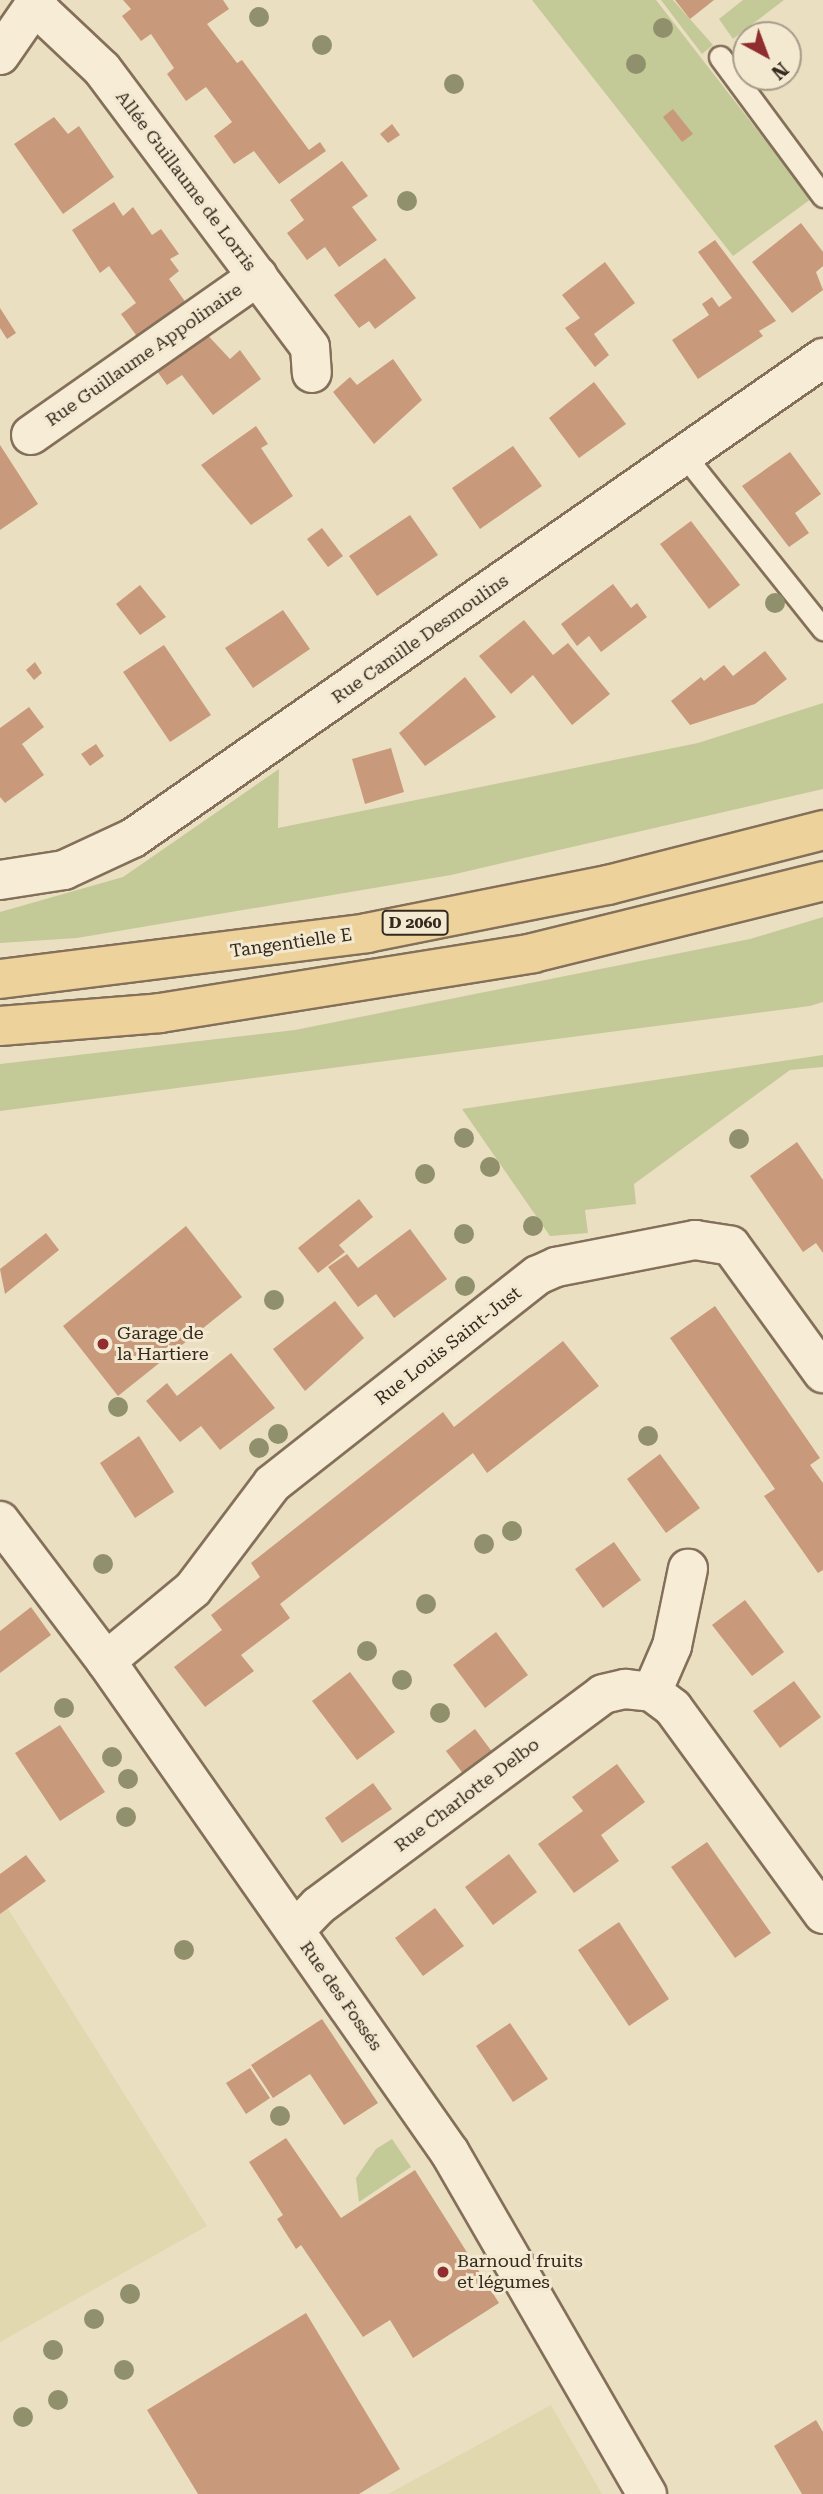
<!DOCTYPE html>
<html>
<head>
<meta charset="utf-8">
<style>
  body { margin:0 }
  #map { position:relative; width:823px; height:2494px; overflow:hidden; background:#ebdfc2; font-family:"Roboto Serif",serif }
  div>[style] { position:absolute }
  [style*='--x'] { left:calc(var(--x)*1px); top:calc(var(--y)*1px); width:calc(var(--w)*1px); rotate:calc(var(--a)*1deg) }
  .farmland>* { inset:0; background:#e1d8b0 }
  .green>* { inset:0; background:#c3c997 }
  .building>* { inset:0; background:#c8997a }
  .roads { filter:drop-shadow(2px 0 #84705a) drop-shadow(-2px 0 #84705a) drop-shadow(0 2px #84705a) drop-shadow(0 -2px #84705a) }
  .lane>* { height:21px; margin:-10.5px; padding:0 10.5px; transform-origin:10.5px; border-radius:10.5px; background:#f7ecd5 }
  .street>* { height:38px; margin:-19px; padding:0 19px; transform-origin:19px; border-radius:19px; background:#f7ecd5 }
  .primary>* { height:38px; margin:-19px; padding:0 19px; transform-origin:19px; border-radius:19px; background:#edd39b }
  .trees>* { width:20px; height:20px; margin:-10px; border-radius:50%; background:#90906c }
  .dots>* { width:19px; height:19px; translate:-50% -50%; box-sizing:border-box; border:4px solid #f3e9d1; border-radius:50% }
  span { translate:-50% -50%; white-space:nowrap; text-align:center; line-height:1.15; -webkit-text-stroke:6px #f3e9d1; paint-order:stroke }
  .shield-label span { padding:2px 5px; background:#f3e9d1; border:2px solid; border-radius:5px; -webkit-text-stroke-width:0 }
  .shield-label { font-size:16px; color:#35291e; font-weight:700 }
  .street-label { font-size:18px; color:#35291e }
  .poi-label { font-size:18px; color:#35291e }
  .left { translate:0 -50%; text-align:left }
  .north { position:absolute; left:732px; top:21px; width:70px; height:70px; box-sizing:border-box; background:#f3e9d1; border:2px solid #a79c89; border-radius:50%; rotate:139deg; font-size:19px; font-weight:700; line-height:28px; text-align:center; color:#35291e }
  .north::after { content:''; display:block; margin:auto; width:24px; height:32px; background:#902d2f; clip-path:polygon(50% 0,100% 100%,50% 72%,0 100%) }
</style>
</head>
<body>
<div id="map">
  <div class="farmland">
    <div style="clip-path:polygon(7px 1907px,207px 2226px,0 2342px,0 1913px)"></div>
    <div style="clip-path:polygon(551px 2405px,602px 2494px,388px 2494px)"></div>
  </div>
  <div class="green">
    <div style="clip-path:polygon(532px 0,656px 0,811px 199px,733px 256px)"></div>
    <div style="clip-path:polygon(661px 0,673px 0,713px 45px,702px 54px)"></div>
    <div style="clip-path:polygon(743px 0,784px 0,733px 39px,719px 19px)"></div>
    <div style="clip-path:polygon(823px 703px,823px 789px,451px 875px,77px 938px,0 943px,0 912px,123px 877px,279px 769px,278px 828px,698px 743px)"></div>
    <div style="clip-path:polygon(823px 917px,823px 1002px,810px 1006px,0 1111px,0 1064px,295px 1030px,750px 939px)"></div>
    <div style="clip-path:polygon(823px 1055px,823px 1067px,790px 1070px,634px 1184px,636px 1204px,585px 1210px,588px 1233px,550px 1236px,462px 1109px)"></div>
    <div style="clip-path:polygon(392px 2139px,411px 2167px,359px 2202px,356px 2178px,376px 2149px)"></div>
  </div>
  <div class="building">
    <div style="clip-path:polygon(123px 0,223px 0,229px 9px,207px 24px,237px 63px,242px 60px,309px 150px,320px 142px,326px 151px,279px 184px,254px 151px,234px 164px,214px 136px,232px 122px,206px 87px,186px 101px,167px 74px,174px 68px,151px 34px,141px 41px,122px 16px,131px 9px)"></div>
    <div style="clip-path:polygon(675px 0,714px 0,690px 19px)"></div>
    <div style="clip-path:polygon(673px 109px,693px 134px,682px 142px,663px 117px)"></div>
    <div style="clip-path:polygon(54px 117px,68px 134px,79px 126px,114px 177px,63px 214px,14px 144px)"></div>
    <div style="clip-path:polygon(392px 124px,400px 135px,388px 143px,380px 134px)"></div>
    <div style="clip-path:polygon(342px 161px,368px 196px,352px 207px,377px 240px,339px 267px,325px 247px,307px 260px,287px 233px,304px 220px,290px 200px)"></div>
    <div style="clip-path:polygon(114px 202px,123px 216px,133px 207px,152px 235px,161px 229px,179px 254px,170px 259px,179px 271px,169px 279px,189px 307px,141px 342px,121px 314px,136px 303px,109px 266px,100px 273px,72px 230px)"></div>
    <div style="clip-path:polygon(801px 223px,823px 252px,823px 266px,816px 272px,823px 290px,792px 313px,752px 262px)"></div>
    <div style="clip-path:polygon(715px 240px,776px 321px,759px 331px,763px 336px,698px 379px,672px 340px,709px 315px,702px 304px,712px 297px,719px 307px,732px 298px,698px 252px)"></div>
    <div style="clip-path:polygon(385px 258px,416px 298px,375px 329px,369px 321px,359px 328px,334px 295px)"></div>
    <div style="clip-path:polygon(605px 262px,635px 303px,594px 334px,609px 355px,595px 367px,565px 328px,580px 318px,562px 295px)"></div>
    <div style="clip-path:polygon(0 308px,16px 333px,7px 339px,0 328px)"></div>
    <div style="clip-path:polygon(200px 327px,230px 359px,240px 350px,261px 379px,213px 415px,182px 375px,167px 385px,152px 364px)"></div>
    <div style="clip-path:polygon(393px 359px,422px 400px,374px 444px,333px 392px,350px 377px,357px 385px)"></div>
    <div style="clip-path:polygon(594px 382px,626px 424px,579px 458px,549px 418px)"></div>
    <div style="clip-path:polygon(256px 426px,268px 444px,261px 448px,293px 496px,251px 525px,201px 465px)"></div>
    <div style="clip-path:polygon(0 445px,38px 504px,0 530px)"></div>
    <div style="clip-path:polygon(513px 446px,542px 486px,480px 529px,452px 488px)"></div>
    <div style="clip-path:polygon(790px 452px,821px 494px,795px 513px,809px 533px,789px 547px,742px 486px)"></div>
    <div style="clip-path:polygon(410px 515px,438px 555px,377px 596px,349px 556px)"></div>
    <div style="clip-path:polygon(691px 521px,740px 585px,709px 609px,660px 544px)"></div>
    <div style="clip-path:polygon(322px 528px,343px 556px,328px 567px,307px 539px)"></div>
    <div style="clip-path:polygon(613px 584px,631px 608px,637px 603px,647px 617px,601px 652px,589px 636px,577px 646px,561px 624px)"></div>
    <div style="clip-path:polygon(140px 585px,166px 617px,140px 635px,116px 604px)"></div>
    <div style="clip-path:polygon(283px 610px,310px 649px,253px 688px,225px 648px)"></div>
    <div style="clip-path:polygon(524px 620px,553px 655px,568px 643px,610px 694px,572px 725px,533px 675px,511px 694px,479px 656px)"></div>
    <div style="clip-path:polygon(164px 645px,211px 715px,170px 742px,123px 672px)"></div>
    <div style="clip-path:polygon(765px 651px,787px 679px,755px 704px,690px 725px,671px 701px,701px 677px,704px 681px,724px 665px,733px 676px)"></div>
    <div style="clip-path:polygon(35px 662px,42px 673px,34px 680px,26px 670px)"></div>
    <div style="clip-path:polygon(465px 677px,496px 717px,425px 766px,399px 733px)"></div>
    <div style="clip-path:polygon(29px 707px,44px 727px,22px 744px,44px 775px,5px 803px,0 797px,0 728px)"></div>
    <div style="clip-path:polygon(96px 744px,104px 756px,90px 766px,81px 754px)"></div>
    <div style="clip-path:polygon(391px 748px,404px 792px,365px 804px,352px 759px)"></div>
    <div style="clip-path:polygon(797px 1142px,823px 1180px,823px 1253px,816px 1243px,803px 1252px,750px 1176px)"></div>
    <div style="clip-path:polygon(359px 1199px,373px 1217px,339px 1245px,345px 1252px,318px 1273px,298px 1248px)"></div>
    <div style="clip-path:polygon(186px 1226px,242px 1297px,118px 1396px,63px 1326px)"></div>
    <div style="clip-path:polygon(410px 1229px,447px 1279px,394px 1318px,376px 1294px,358px 1307px,328px 1267px,347px 1254px,358px 1268px)"></div>
    <div style="clip-path:polygon(46px 1233px,59px 1250px,5px 1294px,0 1269px)"></div>
    <div style="clip-path:polygon(335px 1301px,364px 1338px,305px 1391px,273px 1349px)"></div>
    <div style="clip-path:polygon(715px 1306px,820px 1458px,810px 1465px,823px 1483px,823px 1570px,818px 1573px,764px 1496px,775px 1489px,670px 1338px)"></div>
    <div style="clip-path:polygon(563px 1341px,599px 1386px,487px 1473px,473px 1453px,280px 1604px,290px 1618px,241px 1655px,254px 1671px,205px 1707px,174px 1667px,222px 1630px,211px 1615px,260px 1577px,251px 1563px,443px 1412px,454px 1427px)"></div>
    <div style="clip-path:polygon(231px 1353px,275px 1408px,220px 1450px,201px 1426px,180px 1442px,146px 1401px,167px 1383px,177px 1396px)"></div>
    <div style="clip-path:polygon(139px 1436px,174px 1492px,135px 1518px,100px 1463px)"></div>
    <div style="clip-path:polygon(660px 1454px,700px 1508px,666px 1533px,627px 1479px)"></div>
    <div style="clip-path:polygon(614px 1542px,641px 1580px,603px 1608px,575px 1569px)"></div>
    <div style="clip-path:polygon(745px 1600px,784px 1652px,752px 1676px,712px 1625px)"></div>
    <div style="clip-path:polygon(31px 1607px,51px 1635px,0 1673px,0 1631px)"></div>
    <div style="clip-path:polygon(496px 1632px,528px 1675px,485px 1708px,453px 1665px)"></div>
    <div style="clip-path:polygon(350px 1672px,395px 1732px,357px 1760px,312px 1701px)"></div>
    <div style="clip-path:polygon(794px 1681px,821px 1717px,780px 1748px,753px 1711px)"></div>
    <div style="clip-path:polygon(60px 1725px,105px 1792px,60px 1821px,15px 1753px)"></div>
    <div style="clip-path:polygon(475px 1729px,493px 1753px,464px 1775px,446px 1751px)"></div>
    <div style="clip-path:polygon(617px 1764px,645px 1802px,601px 1835px,619px 1861px,574px 1893px,538px 1844px,583px 1811px,572px 1797px)"></div>
    <div style="clip-path:polygon(373px 1783px,392px 1809px,342px 1843px,325px 1818px)"></div>
    <div style="clip-path:polygon(707px 1842px,771px 1933px,735px 1958px,671px 1867px)"></div>
    <div style="clip-path:polygon(509px 1854px,537px 1892px,493px 1925px,465px 1887px)"></div>
    <div style="clip-path:polygon(26px 1855px,46px 1881px,0 1914px,0 1874px)"></div>
    <div style="clip-path:polygon(435px 1908px,464px 1946px,423px 1976px,395px 1938px)"></div>
    <div style="clip-path:polygon(619px 1922px,669px 1999px,629px 2026px,578px 1950px)"></div>
    <div style="clip-path:polygon(322px 2019px,378px 2103px,344px 2125px,310px 2074px,273px 2098px,251px 2065px)"></div>
    <div style="clip-path:polygon(510px 2023px,548px 2079px,513px 2102px,476px 2046px)"></div>
    <div style="clip-path:polygon(250px 2068px,270px 2098px,246px 2114px,226px 2083px)"></div>
    <div style="clip-path:polygon(286px 2138px,341px 2218px,415px 2170px,499px 2303px,413px 2358px,390px 2320px,363px 2337px,301px 2245px,296px 2249px,277px 2219px,283px 2215px,249px 2162px)"></div>
    <div style="clip-path:polygon(306px 2313px,400px 2469px,359px 2494px,198px 2494px,147px 2410px)"></div>
    <div style="clip-path:polygon(816px 2420px,823px 2432px,823px 2494px,802px 2494px,774px 2446px)"></div>
  </div>
  <div class="roads">
    <div class="lane">
      <div style="--x:720;--y:57;--w:173;--a:53.5"></div>
      <div style="--x:684;--y:455;--w:223;--a:51.4"></div>
    </div>
    <div class="street">
      <div style="--x:34;--y:5;--w:93;--a:43.3"></div>
      <div style="--x:102;--y:69;--w:347;--a:53.2"></div>
      <div style="--x:310;--y:347;--w:26;--a:86"></div>
      <div style="--x:0;--y:55;--w:67;--a:-55.4"></div>
      <div style="--x:31;--y:435;--w:277;--a:-35"></div>
      <div style="--x:0;--y:880;--w:65;--a:-8.9"></div>
      <div style="--x:64;--y:870;--w:76;--a:-24.9"></div>
      <div style="--x:133;--y:838;--w:841;--a:-34.82"></div>
      <div style="--x:0;--y:1521;--w:176;--a:52.9"></div>
      <div style="--x:106;--y:1661;--w:600;--a:55.04"></div>
      <div style="--x:450;--y:2153;--w:394;--a:60"></div>
      <div style="--x:106;--y:1661;--w:113;--a:-39.6"></div>
      <div style="--x:193;--y:1589;--w:131;--a:-53"></div>
      <div style="--x:272;--y:1484;--w:338;--a:-38.2"></div>
      <div style="--x:538;--y:1275;--w:20;--a:-24"></div>
      <div style="--x:556;--y:1267;--w:142;--a:-11"></div>
      <div style="--x:695;--y:1240;--w:36;--a:9"></div>
      <div style="--x:731;--y:1246;--w:157;--a:54.1"></div>
      <div style="--x:652;--y:1692;--w:50;--a:-66.5"></div>
      <div style="--x:672;--y:1646;--w:79;--a:-78.3"></div>
      <div style="--x:295;--y:1930;--w:33;--a:-46"></div>
      <div style="--x:318;--y:1906;--w:355;--a:-36.6"></div>
      <div style="--x:603;--y:1694;--w:23;--a:-13"></div>
      <div style="--x:625;--y:1689;--w:27;--a:6"></div>
      <div style="--x:652;--y:1692;--w:26;--a:37"></div>
      <div style="--x:673;--y:1708;--w:255;--a:53.9"></div>
    </div>
    <div class="primary">
      <div style="--x:0;--y:979;--w:370;--a:-7.1"></div>
      <div style="--x:367;--y:933;--w:246;--a:-11.3"></div>
      <div style="--x:608;--y:885;--w:222;--a:-14.3"></div>
      <div style="--x:0;--y:1026;--w:161;--a:-4.6"></div>
      <div style="--x:160;--y:1013;--w:378;--a:-9.1"></div>
      <div style="--x:533;--y:953;--w:299;--a:-13.9"></div>
    </div>
  </div>
  <div class="trees">
    <div style="left:259px;top:17px"></div>
    <div style="left:663px;top:28px"></div>
    <div style="left:322px;top:45px"></div>
    <div style="left:636px;top:64px"></div>
    <div style="left:454px;top:84px"></div>
    <div style="left:407px;top:201px"></div>
    <div style="left:775px;top:603px"></div>
    <div style="left:464px;top:1138px"></div>
    <div style="left:739px;top:1139px"></div>
    <div style="left:490px;top:1167px"></div>
    <div style="left:425px;top:1174px"></div>
    <div style="left:533px;top:1226px"></div>
    <div style="left:464px;top:1234px"></div>
    <div style="left:465px;top:1286px"></div>
    <div style="left:274px;top:1300px"></div>
    <div style="left:118px;top:1407px"></div>
    <div style="left:278px;top:1434px"></div>
    <div style="left:648px;top:1436px"></div>
    <div style="left:259px;top:1448px"></div>
    <div style="left:512px;top:1531px"></div>
    <div style="left:484px;top:1544px"></div>
    <div style="left:103px;top:1564px"></div>
    <div style="left:426px;top:1604px"></div>
    <div style="left:367px;top:1651px"></div>
    <div style="left:402px;top:1680px"></div>
    <div style="left:64px;top:1708px"></div>
    <div style="left:440px;top:1713px"></div>
    <div style="left:112px;top:1757px"></div>
    <div style="left:128px;top:1779px"></div>
    <div style="left:126px;top:1817px"></div>
    <div style="left:184px;top:1950px"></div>
    <div style="left:280px;top:2116px"></div>
    <div style="left:130px;top:2294px"></div>
    <div style="left:94px;top:2319px"></div>
    <div style="left:53px;top:2350px"></div>
    <div style="left:124px;top:2370px"></div>
    <div style="left:58px;top:2400px"></div>
    <div style="left:23px;top:2417px"></div>
  </div>
  <div class="dots">
    <div style="left:103px;top:1344px;background:#902d2f"></div>
    <div style="left:443px;top:2272px;background:#902d2f"></div>
  </div>
  <div class="shield-label">
    <span style="left:415px;top:923px">D 2060</span>
  </div>
  <div class="street-label">
    <span style="left:186px;top:181px;rotate:53deg">Allée Guillaume de Lorris</span>
    <span style="left:144px;top:355px;rotate:-35deg">Rue Guillaume Appolinaire</span>
    <span style="left:420px;top:639px;rotate:-35deg">Rue Camille Desmoulins</span>
    <span style="left:291px;top:943px;rotate:-8deg">Tangentielle E</span>
    <span style="left:448px;top:1346px;rotate:-38deg">Rue Louis Saint-Just</span>
    <span style="left:467px;top:1795px;rotate:-37deg">Rue Charlotte Delbo</span>
    <span style="left:341px;top:1996px;rotate:55deg">Rue des Fossés</span>
  </div>
  <div class="poi-label">
    <span class="left" style="left:117px;top:1344px">Garage de<br>la Hartiere</span>
    <span class="left" style="left:457px;top:2272px">Barnoud fruits<br>et légumes</span>
  </div>
  <div class="north">N</div>
</div>
</body>
</html>
